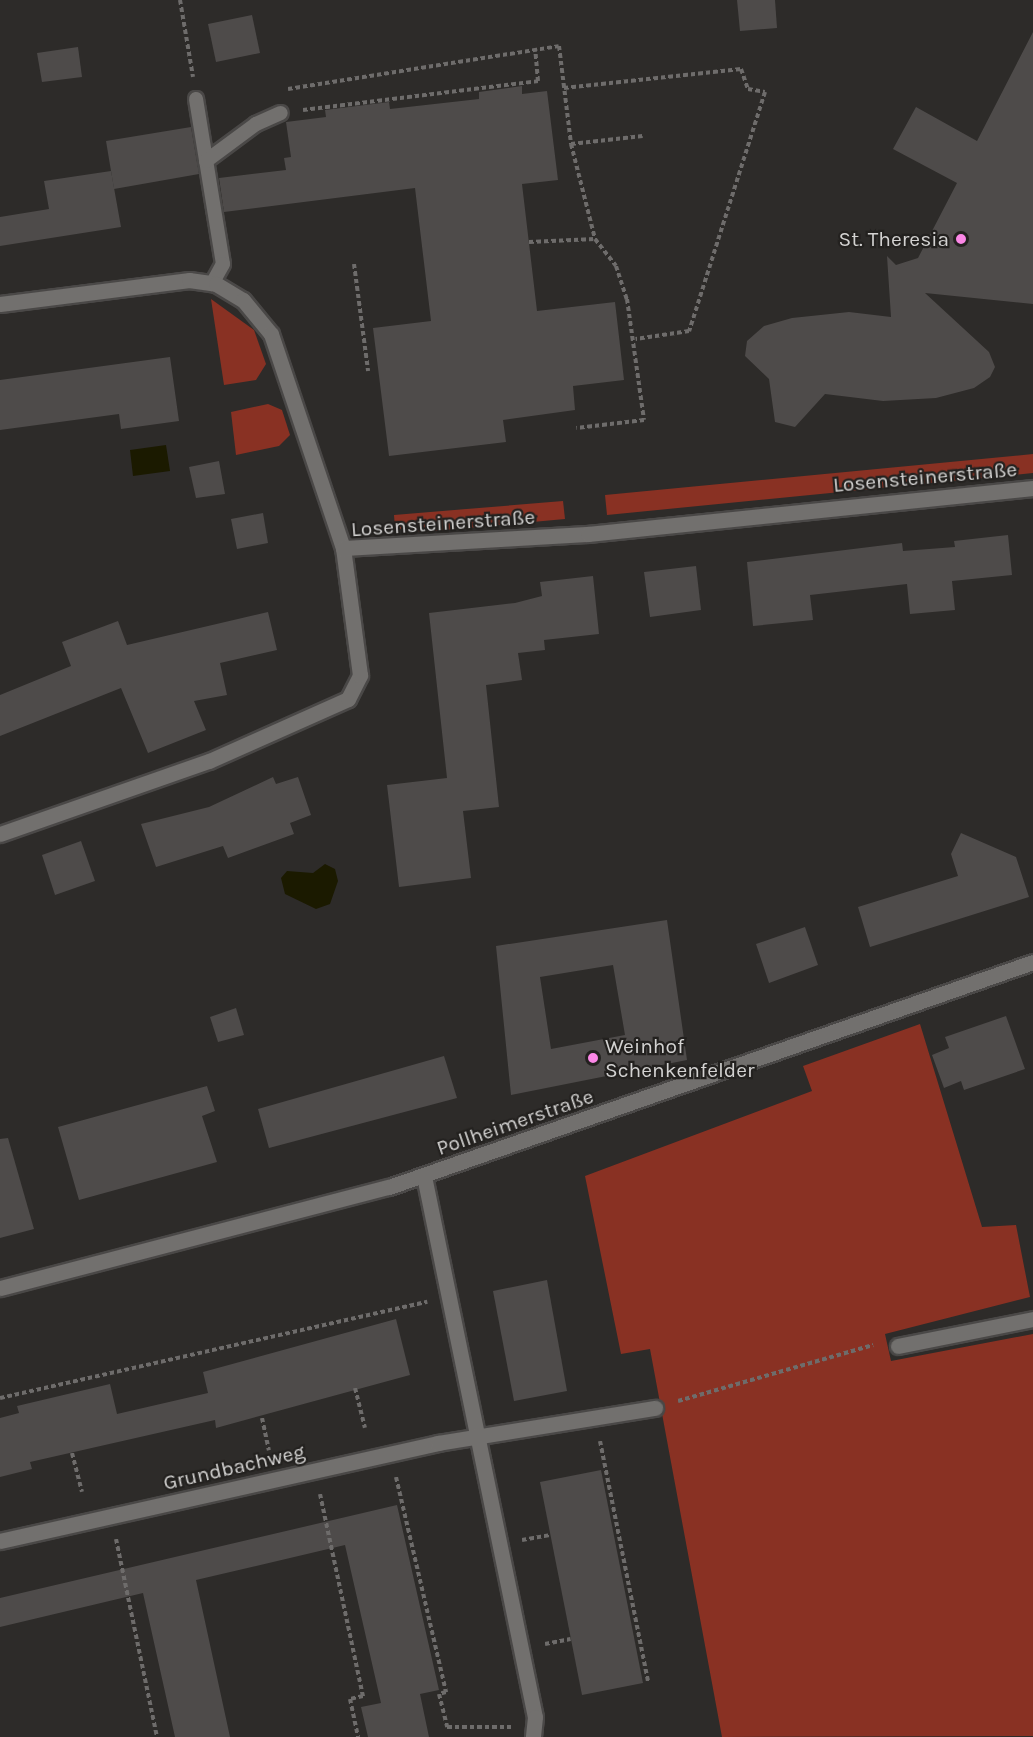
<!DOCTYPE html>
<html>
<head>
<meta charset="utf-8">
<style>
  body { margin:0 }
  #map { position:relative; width:1033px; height:1737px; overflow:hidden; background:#2d2b29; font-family:Karla,sans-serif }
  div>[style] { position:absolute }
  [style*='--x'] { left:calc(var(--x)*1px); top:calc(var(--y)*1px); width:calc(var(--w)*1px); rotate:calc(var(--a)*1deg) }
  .green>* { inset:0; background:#893123 }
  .water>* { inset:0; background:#1b1a00 }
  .building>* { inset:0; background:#4e4b4a }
  .path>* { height:4px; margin-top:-2px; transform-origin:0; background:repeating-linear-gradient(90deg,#6e6c6b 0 4.5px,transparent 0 7.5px) }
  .roads { filter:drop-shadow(2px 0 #4a4847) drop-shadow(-2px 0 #4a4847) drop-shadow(0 2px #4a4847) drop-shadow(0 -2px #4a4847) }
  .lane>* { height:14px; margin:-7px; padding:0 7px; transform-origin:7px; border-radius:7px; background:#72706e }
  .street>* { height:15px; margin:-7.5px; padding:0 7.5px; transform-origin:7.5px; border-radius:7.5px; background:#72706e }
  .dots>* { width:16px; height:16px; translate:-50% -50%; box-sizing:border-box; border:3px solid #23211f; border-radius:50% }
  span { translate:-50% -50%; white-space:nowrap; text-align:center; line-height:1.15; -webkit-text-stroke:4.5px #23211f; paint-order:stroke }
  .poi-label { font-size:21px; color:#d3d2d1 }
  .right { translate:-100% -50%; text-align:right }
  .left { translate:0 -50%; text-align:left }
  .street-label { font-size:21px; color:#d3d2d1 }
</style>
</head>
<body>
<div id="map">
  <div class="green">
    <div style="clip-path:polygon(211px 299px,254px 330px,266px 364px,256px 380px,224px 385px)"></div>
    <div style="clip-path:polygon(268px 404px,282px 410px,290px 435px,279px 446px,236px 455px,231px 412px)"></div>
    <div style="clip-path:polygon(1033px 454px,1033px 473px,607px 515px,605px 495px)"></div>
    <div style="clip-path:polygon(563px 501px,565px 519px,424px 532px,395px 528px,394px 515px)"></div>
    <div style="clip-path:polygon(920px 1024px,982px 1227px,1016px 1225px,1030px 1297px,885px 1334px,891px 1361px,1033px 1334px,1033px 1736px,722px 1737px,650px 1349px,621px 1354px,585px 1176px,812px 1091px,803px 1066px)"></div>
  </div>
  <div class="water">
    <div style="clip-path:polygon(166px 445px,170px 471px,133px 476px,130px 450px)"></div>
    <div style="clip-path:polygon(325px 864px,335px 869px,338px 881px,330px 904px,316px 909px,285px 894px,281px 878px,287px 871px,313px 873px)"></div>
  </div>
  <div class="building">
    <div style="clip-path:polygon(737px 0,775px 0,777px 28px,740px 31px)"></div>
    <div style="clip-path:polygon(252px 15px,260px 53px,216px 62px,208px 24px)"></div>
    <div style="clip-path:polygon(1033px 32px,1033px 304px,925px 293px,989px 352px,995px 367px,990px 377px,974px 388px,936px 398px,883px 401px,825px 394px,795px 427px,775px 422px,769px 379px,745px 356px,747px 341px,764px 326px,792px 318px,849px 312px,891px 317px,887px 256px,896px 265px,918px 258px,957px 183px,893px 149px,916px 107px,977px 141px)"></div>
    <div style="clip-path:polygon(78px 47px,82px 77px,42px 82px,37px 53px)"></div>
    <div style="clip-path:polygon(522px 86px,522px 94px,547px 91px,558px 180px,522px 184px,537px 311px,615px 302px,624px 380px,573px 386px,575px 410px,503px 420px,506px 442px,389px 456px,373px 328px,431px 321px,415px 188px,224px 212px,219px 178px,286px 170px,284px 158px,291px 157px,286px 122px,326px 117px,325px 110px,389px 102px,390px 109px,479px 99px,479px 92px)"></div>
    <div style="clip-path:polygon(191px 127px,199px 174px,114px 189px,106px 141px)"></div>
    <div style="clip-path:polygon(111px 171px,121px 227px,0 246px,0 217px,49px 209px,44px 181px)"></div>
    <div style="clip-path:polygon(170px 357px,179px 421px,121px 429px,119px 414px,0 430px,0 380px)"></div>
    <div style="clip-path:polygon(219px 461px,225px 494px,196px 498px,189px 467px)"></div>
    <div style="clip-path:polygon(263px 513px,268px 543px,237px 549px,231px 519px)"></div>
    <div style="clip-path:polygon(1008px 535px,1012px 575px,952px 581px,955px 610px,910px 614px,907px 584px,810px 595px,813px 620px,753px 626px,747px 562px,902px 543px,903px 551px,955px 547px,954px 541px)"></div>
    <div style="clip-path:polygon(696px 566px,701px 610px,650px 617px,644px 572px)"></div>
    <div style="clip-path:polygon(593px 576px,599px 634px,544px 640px,545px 650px,518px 653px,522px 680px,486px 685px,499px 807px,463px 811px,471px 878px,399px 887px,387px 785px,447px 778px,429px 613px,515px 603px,542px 596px,540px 582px)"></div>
    <div style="clip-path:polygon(268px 612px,277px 650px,220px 663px,227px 695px,194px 701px,206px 730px,148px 753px,121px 688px,0 736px,0 695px,71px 666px,62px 642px,118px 621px,127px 645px)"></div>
    <div style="clip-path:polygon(273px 777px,276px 784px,298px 777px,311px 815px,290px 823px,294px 834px,228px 858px,223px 846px,156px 867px,141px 824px,209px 807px)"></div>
    <div style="clip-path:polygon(961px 833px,1016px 857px,1029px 897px,870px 947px,858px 907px,958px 876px,951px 854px)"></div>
    <div style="clip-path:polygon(81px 841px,95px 881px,55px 895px,42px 855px)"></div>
    <div style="clip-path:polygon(evenodd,667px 920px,687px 1060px,511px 1095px,496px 946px,667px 920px,613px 965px,625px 1035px,551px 1049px,540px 977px,613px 965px)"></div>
    <div style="clip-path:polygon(805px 927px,818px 965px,769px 983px,756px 944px)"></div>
    <div style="clip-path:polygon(236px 1008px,244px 1035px,218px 1042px,210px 1017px)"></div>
    <div style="clip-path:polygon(1006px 1016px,1025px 1069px,964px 1090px,961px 1081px,944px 1088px,932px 1055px,949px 1048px,945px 1037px)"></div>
    <div style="clip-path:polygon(444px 1056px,457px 1098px,269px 1148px,258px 1109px)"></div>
    <div style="clip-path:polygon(207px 1086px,215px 1111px,202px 1116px,217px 1162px,79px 1200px,58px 1127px)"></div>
    <div style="clip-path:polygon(8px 1138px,34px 1229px,0 1238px,0 1139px)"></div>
    <div style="clip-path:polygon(547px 1280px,567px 1391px,514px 1401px,493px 1291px)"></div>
    <div style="clip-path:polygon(396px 1319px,410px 1375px,216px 1428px,215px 1420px,30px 1462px,32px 1469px,0 1477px,0 1418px,19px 1413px,17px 1406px,110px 1384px,117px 1414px,208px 1393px,203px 1372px)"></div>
    <div style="clip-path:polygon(601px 1470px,643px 1683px,582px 1695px,540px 1482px)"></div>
    <div style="clip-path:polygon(397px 1505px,439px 1690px,420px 1694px,429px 1737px,368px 1737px,361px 1707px,381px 1703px,345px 1545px,196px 1580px,230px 1737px,175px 1737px,143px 1593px,0 1627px,0 1598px)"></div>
  </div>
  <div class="path">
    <div style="--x:180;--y:0;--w:78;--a:80.4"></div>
    <div style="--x:564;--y:88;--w:178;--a:-6.1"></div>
    <div style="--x:741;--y:69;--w:21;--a:71"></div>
    <div style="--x:748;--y:89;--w:17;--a:10"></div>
    <div style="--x:765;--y:92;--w:251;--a:107.6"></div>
    <div style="--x:689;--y:331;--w:54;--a:171.4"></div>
    <div style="--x:288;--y:89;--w:274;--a:-9"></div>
    <div style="--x:559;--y:46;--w:99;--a:83"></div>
    <div style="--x:571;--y:144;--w:98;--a:75.8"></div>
    <div style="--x:595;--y:239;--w:34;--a:52"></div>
    <div style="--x:616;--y:266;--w:35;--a:72"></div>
    <div style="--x:627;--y:299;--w:122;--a:82"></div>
    <div style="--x:644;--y:420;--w:68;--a:173.3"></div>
    <div style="--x:303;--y:110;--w:237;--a:-7"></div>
    <div style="--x:538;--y:81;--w:32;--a:-95"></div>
    <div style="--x:571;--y:144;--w:72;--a:-6.3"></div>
    <div style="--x:529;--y:242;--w:66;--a:-2.6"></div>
    <div style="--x:354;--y:264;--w:108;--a:82.5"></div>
    <div style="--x:355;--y:1388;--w:41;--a:76"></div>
    <div style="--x:0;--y:1398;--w:438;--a:-12.7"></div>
    <div style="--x:678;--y:1401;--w:203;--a:-16"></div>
    <div style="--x:262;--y:1418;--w:33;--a:78"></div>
    <div style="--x:600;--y:1441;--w:245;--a:78.7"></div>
    <div style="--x:72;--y:1453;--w:40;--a:75.6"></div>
    <div style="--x:396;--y:1477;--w:221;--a:76.9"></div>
    <div style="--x:446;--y:1692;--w:7;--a:164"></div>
    <div style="--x:439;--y:1694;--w:34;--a:76"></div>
    <div style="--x:447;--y:1727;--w:64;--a:0"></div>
    <div style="--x:320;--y:1494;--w:207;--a:78"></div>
    <div style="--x:363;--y:1696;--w:13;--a:167"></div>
    <div style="--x:350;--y:1699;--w:39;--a:78"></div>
    <div style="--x:116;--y:1539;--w:202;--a:78.3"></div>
    <div style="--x:522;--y:1540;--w:28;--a:-10"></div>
    <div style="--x:545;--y:1644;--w:26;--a:-11"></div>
  </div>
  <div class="roads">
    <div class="lane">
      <div style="--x:196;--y:99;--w:167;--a:80.7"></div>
      <div style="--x:223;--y:264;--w:23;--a:119"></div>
      <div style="--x:206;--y:161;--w:62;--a:-36.5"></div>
      <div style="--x:256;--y:124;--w:27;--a:-24"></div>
    </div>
    <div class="street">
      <div style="--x:0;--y:304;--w:191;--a:-7.2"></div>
      <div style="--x:189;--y:280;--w:27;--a:8"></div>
      <div style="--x:216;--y:284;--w:31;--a:31"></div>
      <div style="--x:243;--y:300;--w:44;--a:50.5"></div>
      <div style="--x:271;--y:334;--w:226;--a:71.4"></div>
      <div style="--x:0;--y:834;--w:221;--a:-19.3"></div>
      <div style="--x:209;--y:761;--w:152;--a:-24"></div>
      <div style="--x:348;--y:699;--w:27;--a:-63"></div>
      <div style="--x:360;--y:675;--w:128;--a:-97.6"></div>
      <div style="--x:343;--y:548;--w:245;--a:-3.3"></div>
      <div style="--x:588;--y:534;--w:447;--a:-5.9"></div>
      <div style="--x:424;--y:1176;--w:552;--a:78.41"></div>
      <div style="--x:535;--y:1717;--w:20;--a:96"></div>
      <div style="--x:0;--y:1288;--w:402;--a:-14.6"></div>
      <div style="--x:389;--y:1187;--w:682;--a:-19.26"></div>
      <div style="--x:898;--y:1346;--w:138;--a:-11.3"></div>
      <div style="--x:0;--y:1541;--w:449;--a:-12.6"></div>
      <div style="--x:438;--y:1443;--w:220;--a:-9.2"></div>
    </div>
  </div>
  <div class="dots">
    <div style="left:961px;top:239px;background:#fb87e6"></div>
    <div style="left:593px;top:1058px;background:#fb87e6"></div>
  </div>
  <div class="poi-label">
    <span class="right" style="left:949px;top:239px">St. Theresia</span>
    <span class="left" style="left:605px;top:1058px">Weinhof<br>Schenkenfelder</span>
  </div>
  <div class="street-label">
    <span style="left:925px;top:477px;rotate:-5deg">Losensteinerstraße</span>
    <span style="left:443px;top:523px;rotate:-4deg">Losensteinerstraße</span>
    <span style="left:515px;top:1122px;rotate:-19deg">Pollheimerstraße</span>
    <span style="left:234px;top:1467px;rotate:-13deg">Grundbachweg</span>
  </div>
</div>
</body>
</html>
